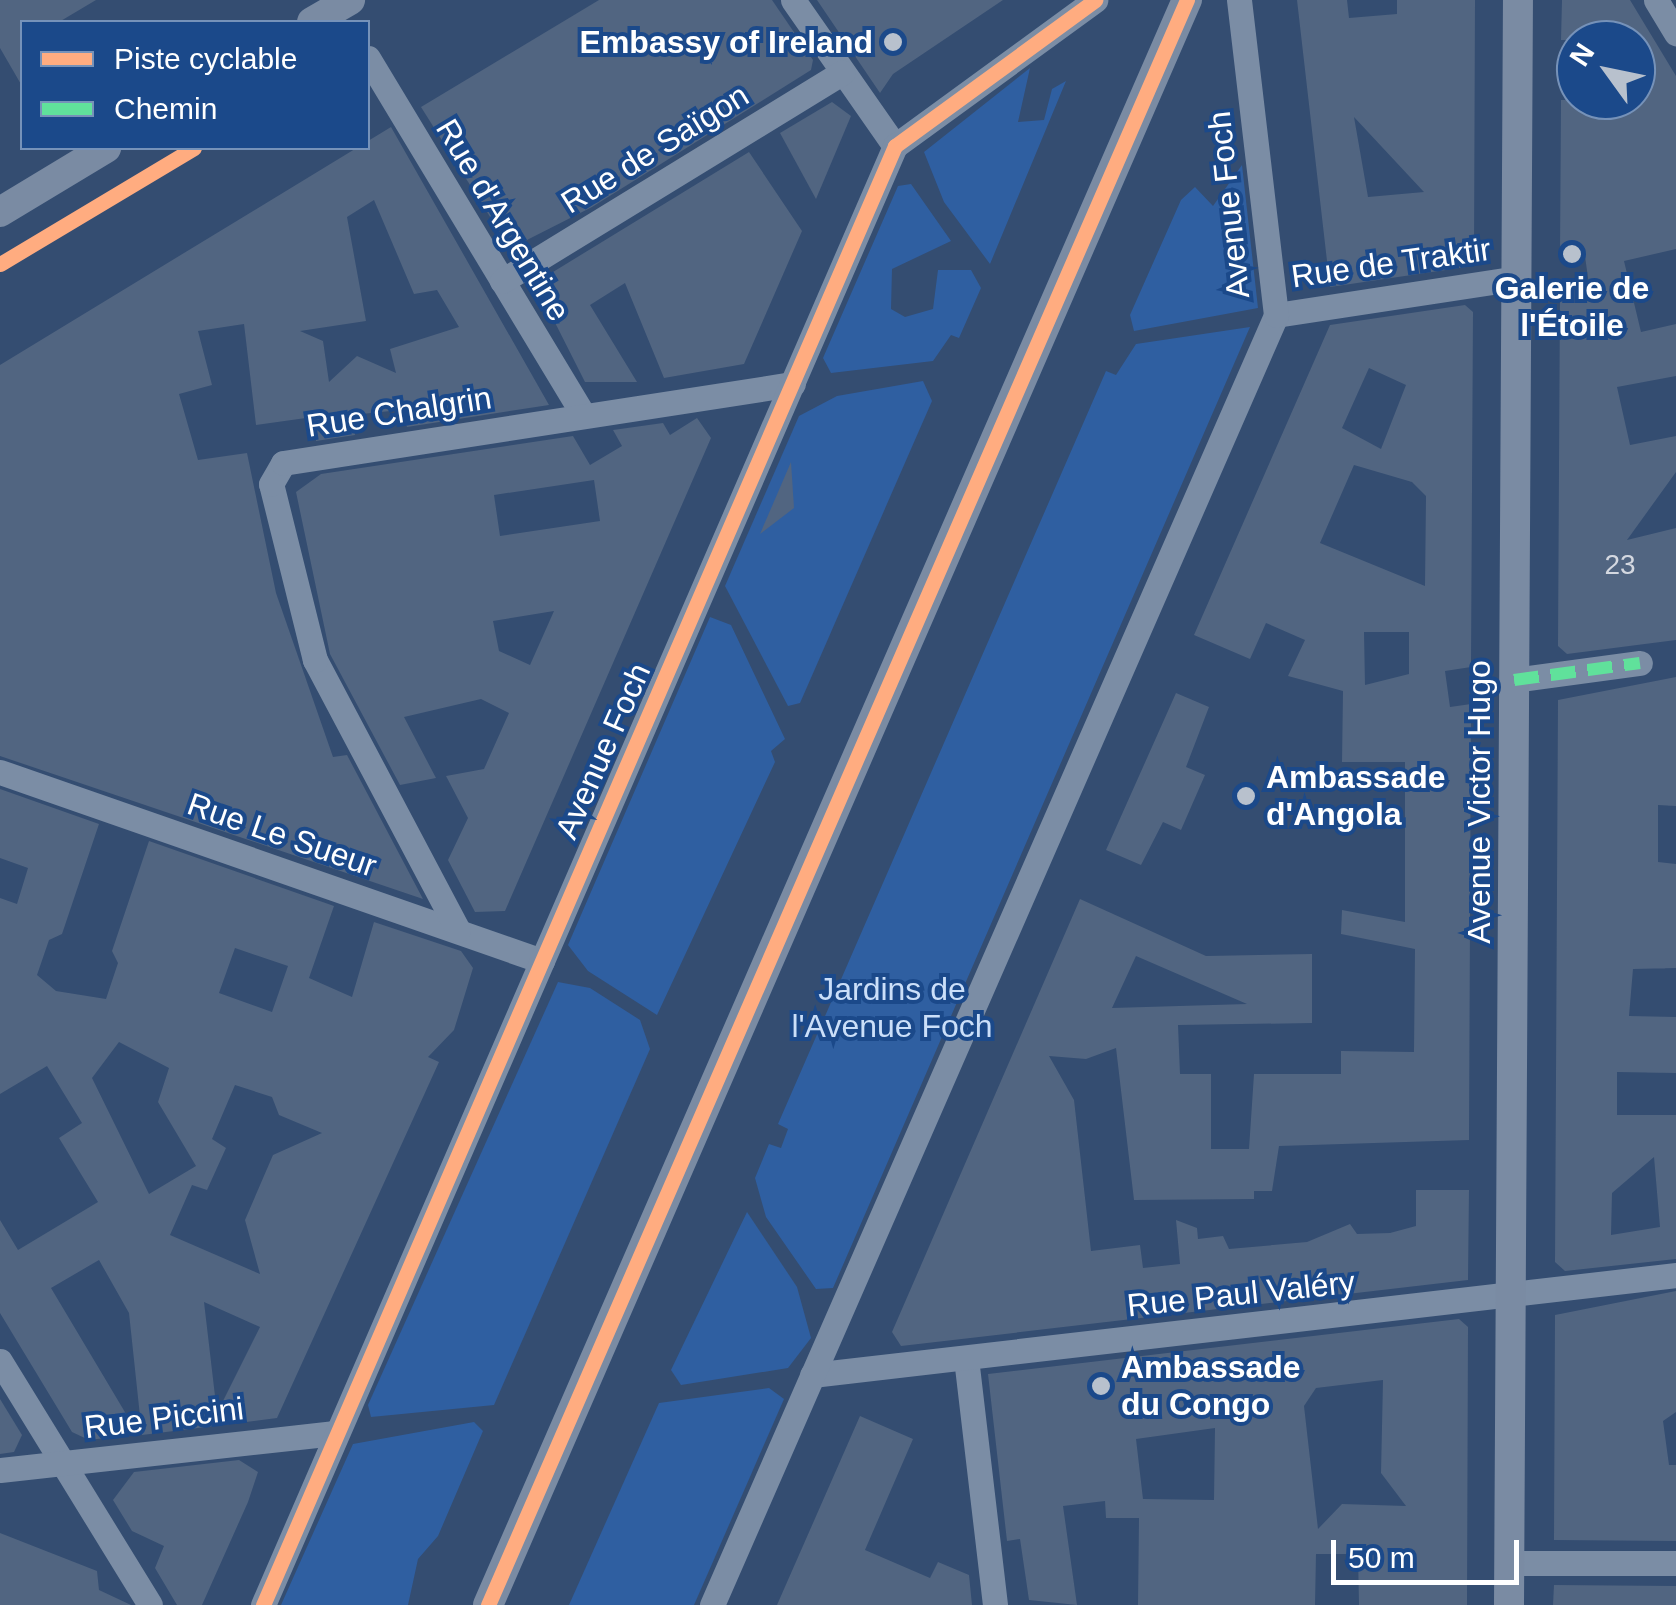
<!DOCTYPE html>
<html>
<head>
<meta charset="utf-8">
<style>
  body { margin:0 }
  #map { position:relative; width:1676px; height:1605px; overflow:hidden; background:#344d71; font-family:Arial,sans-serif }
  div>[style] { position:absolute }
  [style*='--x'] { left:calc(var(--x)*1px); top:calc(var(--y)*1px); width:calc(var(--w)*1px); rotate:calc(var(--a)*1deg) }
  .green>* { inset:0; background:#2f5fa1 }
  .building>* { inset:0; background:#516581 }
  .minor>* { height:25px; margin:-12.5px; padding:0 12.5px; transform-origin:12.5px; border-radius:12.5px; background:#7b8da5 }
  .major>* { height:30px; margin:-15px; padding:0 15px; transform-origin:15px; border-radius:15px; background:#7a8ba3 }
  .quiet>* { height:12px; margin-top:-6px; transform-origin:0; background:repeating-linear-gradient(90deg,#60e19b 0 25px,transparent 0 37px) }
  .cycleway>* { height:15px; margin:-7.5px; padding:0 7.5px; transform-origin:7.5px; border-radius:7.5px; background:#ffac80 }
  .dots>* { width:28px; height:28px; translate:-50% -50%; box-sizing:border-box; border:5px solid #1b498a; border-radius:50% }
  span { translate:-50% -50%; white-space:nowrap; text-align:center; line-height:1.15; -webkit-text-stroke:8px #1b498a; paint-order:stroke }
  .number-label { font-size:28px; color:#d4d8e0 }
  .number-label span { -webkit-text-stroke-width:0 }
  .poi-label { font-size:32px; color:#fff; font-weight:700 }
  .right { translate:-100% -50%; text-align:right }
  .left { translate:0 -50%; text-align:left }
  .street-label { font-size:32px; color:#fff }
  .park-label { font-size:32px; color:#cbdff9 }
  .legend { position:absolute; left:20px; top:20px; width:350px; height:130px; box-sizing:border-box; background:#1b498a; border:2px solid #7692b9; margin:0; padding:12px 18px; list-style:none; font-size:30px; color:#fff }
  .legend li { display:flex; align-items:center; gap:20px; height:50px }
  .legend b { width:50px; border:2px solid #7692b9 }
  .north { position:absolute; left:1556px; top:20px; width:100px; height:100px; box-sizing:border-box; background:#1b498a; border:2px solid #7692b9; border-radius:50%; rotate:303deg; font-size:28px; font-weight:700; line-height:40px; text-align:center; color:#fff }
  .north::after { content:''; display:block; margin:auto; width:35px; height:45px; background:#b8c1cd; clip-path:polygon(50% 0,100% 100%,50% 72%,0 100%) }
  .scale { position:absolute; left:1331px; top:1540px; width:188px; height:45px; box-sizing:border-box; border:5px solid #fff; border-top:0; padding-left:12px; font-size:30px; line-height:35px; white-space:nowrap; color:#fff; -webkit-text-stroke:8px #1b498a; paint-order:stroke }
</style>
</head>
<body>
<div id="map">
  <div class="green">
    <div style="clip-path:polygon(1030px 68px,1018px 122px,1044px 120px,1052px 89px,1066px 81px,990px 264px,944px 202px,924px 152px)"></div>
    <div style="clip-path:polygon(1242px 165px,1258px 308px,1134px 331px,1130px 315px,1181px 200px,1195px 187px,1213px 206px)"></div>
    <div style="clip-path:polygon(911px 184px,951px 241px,892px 269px,891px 309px,905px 317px,933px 309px,938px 270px,971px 270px,981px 288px,959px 338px,951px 335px,933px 361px,831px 373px,823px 358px,898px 186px)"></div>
    <div style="clip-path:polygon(1250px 327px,833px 1288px,816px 1289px,766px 1217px,755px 1178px,769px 1144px,781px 1148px,788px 1129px,778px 1124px,1106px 371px,1116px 375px,1136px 344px)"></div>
    <div style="clip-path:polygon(923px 381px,932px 401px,800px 703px,788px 706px,725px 586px,799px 416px,837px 396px)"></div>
    <div style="clip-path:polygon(710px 617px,731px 625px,785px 739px,771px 751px,775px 762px,657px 1015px,588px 971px,568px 945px)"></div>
    <div style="clip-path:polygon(558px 982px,590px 988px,640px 1020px,650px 1049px,494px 1405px,371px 1417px,368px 1405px)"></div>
    <div style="clip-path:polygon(747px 1212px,797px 1287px,811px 1338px,788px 1368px,681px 1385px,671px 1370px)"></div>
    <div style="clip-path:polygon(769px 1388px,784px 1399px,694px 1605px,569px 1605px,659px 1403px)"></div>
    <div style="clip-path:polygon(474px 1422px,483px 1431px,438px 1536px,418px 1559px,408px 1605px,281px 1605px,353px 1444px)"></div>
  </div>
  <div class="building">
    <div style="clip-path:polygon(0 0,96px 0,59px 22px,22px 22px,22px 86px,0 48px)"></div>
    <div style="clip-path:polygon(599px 0,772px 0,813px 60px,811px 70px,592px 207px,521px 243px,504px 239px,421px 107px)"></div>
    <div style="clip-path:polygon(817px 0,1003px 0,893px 74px,880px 93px)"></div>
    <div style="clip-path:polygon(evenodd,1297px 0,1347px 0,1349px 18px,1397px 14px,1397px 0,1475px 0,1474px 259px,1466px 267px,1330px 287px,1297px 0,1354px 117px,1423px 191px,1424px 192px,1368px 197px,1354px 117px)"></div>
    <div style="clip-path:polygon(1562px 0,1630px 0,1676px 76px,1676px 249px,1624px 261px,1641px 332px,1676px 324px,1676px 376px,1617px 387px,1630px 445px,1676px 436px,1676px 472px,1627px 540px,1676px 528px,1676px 640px,1567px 654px,1558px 646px,1560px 290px,1589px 285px,1584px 249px,1560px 252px,1561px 100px,1636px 100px,1636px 40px,1561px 40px)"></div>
    <div style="clip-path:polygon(832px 102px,851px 116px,816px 199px,780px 133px)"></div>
    <div style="clip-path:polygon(evenodd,391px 127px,549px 405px,407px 427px,400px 410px,352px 415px,355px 435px,316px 441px,313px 417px,256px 425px,244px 324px,198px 331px,212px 385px,179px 394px,198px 460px,247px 453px,276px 593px,333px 757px,347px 755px,423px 899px,0 756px,0 365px,391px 127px,374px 200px,414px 294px,437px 290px,459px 327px,390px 349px,396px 373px,357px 356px,329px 382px,323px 341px,300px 331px,366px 321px,347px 217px,374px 200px)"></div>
    <div style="clip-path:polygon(749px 152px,802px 231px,744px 364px,664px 378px,625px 283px,590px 305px,637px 382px,585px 382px,535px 283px)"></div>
    <div style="clip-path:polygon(evenodd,1465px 305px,1473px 312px,1471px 667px,1445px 671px,1450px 707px,1471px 704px,1469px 1140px,1279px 1146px,1272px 1191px,1254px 1191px,1254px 1199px,1134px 1200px,1116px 1048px,1086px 1059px,1049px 1056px,1074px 1100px,1091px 1251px,1140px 1245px,1143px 1268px,1180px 1264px,1176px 1220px,1197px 1228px,1198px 1239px,1223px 1236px,1229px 1249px,1307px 1242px,1350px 1224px,1357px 1234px,1390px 1233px,1416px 1226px,1416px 1190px,1469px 1190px,1468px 1280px,901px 1346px,892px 1332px,1080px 899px,1206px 956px,1312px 954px,1312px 1023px,1178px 1025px,1180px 1074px,1211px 1074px,1211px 1149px,1249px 1149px,1254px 1074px,1341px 1074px,1341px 1051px,1414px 1052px,1415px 949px,1341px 934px,1342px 910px,1405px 922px,1405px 762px,1342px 762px,1343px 691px,1288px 676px,1305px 640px,1266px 623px,1250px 659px,1194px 635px,1330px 325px,1465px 305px,1369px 368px,1406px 385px,1381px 449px,1342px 428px,1369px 368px,1465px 305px,1354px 465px,1412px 482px,1426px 496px,1425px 586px,1320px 543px,1354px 465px,1465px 305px,1364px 632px,1409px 632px,1409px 674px,1365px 685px,1364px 632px,1465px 305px,1136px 956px,1247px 1004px,1112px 1008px,1136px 956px)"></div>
    <div style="clip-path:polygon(evenodd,697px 418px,711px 438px,505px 911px,475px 912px,448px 860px,468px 818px,446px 776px,484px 769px,509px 713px,481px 699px,404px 717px,436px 778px,400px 785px,330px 654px,296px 492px,321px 474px,573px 436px,590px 465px,622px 446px,613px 430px,663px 423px,670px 435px,697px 418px,594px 480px,600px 521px,500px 536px,494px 495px,594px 480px,697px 418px,554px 611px,530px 665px,499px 651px,493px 621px,554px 611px)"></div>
    <div style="clip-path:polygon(791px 462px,794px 508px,760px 534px)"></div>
    <div style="clip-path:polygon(evenodd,1676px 677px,1676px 806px,1658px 805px,1658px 862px,1676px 864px,1676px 968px,1633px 969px,1629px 1016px,1676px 1017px,1676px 1073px,1617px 1072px,1617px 1115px,1676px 1115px,1676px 1259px,1565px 1271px,1555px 1262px,1558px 700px,1676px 677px,1654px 1157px,1660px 1227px,1611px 1235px,1612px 1193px,1654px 1157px)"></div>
    <div style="clip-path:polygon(1176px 693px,1209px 707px,1186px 767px,1205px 775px,1181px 830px,1163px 822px,1141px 865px,1106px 850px)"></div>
    <div style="clip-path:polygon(evenodd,0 789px,99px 824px,62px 934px,49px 940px,37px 975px,56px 991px,106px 999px,118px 963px,112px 951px,149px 841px,334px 906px,309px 978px,352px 997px,374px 922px,461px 951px,473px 968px,454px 1030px,428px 1057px,439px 1062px,277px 1418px,142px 1435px,129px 1313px,99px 1260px,51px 1288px,138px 1434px,89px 1440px,72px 1432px,0 1313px,0 1220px,18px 1250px,98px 1202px,59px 1138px,82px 1123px,47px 1066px,0 1094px,0 898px,17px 904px,28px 868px,0 858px,0 789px,235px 948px,288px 966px,272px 1012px,219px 993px,235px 948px,0 789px,119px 1042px,169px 1068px,158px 1102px,196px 1166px,149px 1194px,92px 1078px,119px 1042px,0 789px,235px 1085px,272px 1097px,279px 1115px,322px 1133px,273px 1155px,245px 1220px,260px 1274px,170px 1235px,192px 1185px,207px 1190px,226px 1148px,212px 1139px,235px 1085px,0 789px,204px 1302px,260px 1327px,217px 1413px,204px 1302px)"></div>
    <div style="clip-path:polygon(1676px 1291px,1676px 1412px,1663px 1421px,1669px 1465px,1676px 1465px,1676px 1541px,1554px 1540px,1555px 1315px)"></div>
    <div style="clip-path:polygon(evenodd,1459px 1319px,1468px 1327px,1467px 1605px,1359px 1605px,1358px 1554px,1316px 1554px,1315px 1605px,1138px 1605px,1139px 1518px,1106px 1518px,1105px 1501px,1063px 1506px,1077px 1605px,1029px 1600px,1020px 1539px,1007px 1541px,988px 1374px,1459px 1319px,1383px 1380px,1381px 1473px,1406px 1506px,1342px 1504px,1318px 1529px,1304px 1406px,1316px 1388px,1383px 1380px,1459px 1319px,1215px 1428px,1214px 1500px,1143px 1499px,1136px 1439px,1215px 1428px)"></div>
    <div style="clip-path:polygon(0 1399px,22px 1435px,14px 1452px,0 1454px)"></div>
    <div style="clip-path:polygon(860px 1416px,913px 1439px,865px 1550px,930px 1578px,938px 1562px,969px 1575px,972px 1605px,777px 1605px)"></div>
    <div style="clip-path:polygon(239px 1460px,258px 1472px,248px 1502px,202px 1605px,177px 1605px,155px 1568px,164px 1546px,132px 1531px,113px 1500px,134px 1472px)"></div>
    <div style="clip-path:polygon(0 1533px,97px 1571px,99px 1590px,131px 1605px,0 1605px)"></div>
    <div style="clip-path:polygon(1554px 1585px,1676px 1586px,1676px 1605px,1553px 1605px)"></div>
  </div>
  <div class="minor">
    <div style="--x:793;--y:0;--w:178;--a:55.1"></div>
    <div style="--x:1656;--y:0;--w:39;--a:59"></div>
    <div style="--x:368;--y:58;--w:417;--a:58.9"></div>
    <div style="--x:502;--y:281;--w:399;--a:-31.5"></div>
    <div style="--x:1276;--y:315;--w:244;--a:-8.7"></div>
    <div style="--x:1514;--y:680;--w:127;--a:-7.7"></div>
    <div style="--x:0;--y:772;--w:574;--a:19.22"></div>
    <div style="--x:458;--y:930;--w:306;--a:-117.9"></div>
    <div style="--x:315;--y:660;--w:181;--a:-104"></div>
    <div style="--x:271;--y:484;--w:24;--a:-60"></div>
    <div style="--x:283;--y:463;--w:516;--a:-8.81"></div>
    <div style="--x:966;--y:1358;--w:249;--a:83.3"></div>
    <div style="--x:0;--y:1361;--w:286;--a:58.4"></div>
    <div style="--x:812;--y:1375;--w:870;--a:-6.6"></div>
    <div style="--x:0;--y:1470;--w:337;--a:-6.3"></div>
    <div style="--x:1509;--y:1563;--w:167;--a:0"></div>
    <div style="--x:263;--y:1605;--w:1590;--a:-66.58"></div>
    <div style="--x:895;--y:146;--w:248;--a:-36.1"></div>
    <div style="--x:712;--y:1605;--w:1408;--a:-66.38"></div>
    <div style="--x:1276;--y:315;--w:317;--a:-96.7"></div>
  </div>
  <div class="major">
    <div style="--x:312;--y:22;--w:44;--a:-30.1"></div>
    <div style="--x:0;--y:212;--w:124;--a:-31.1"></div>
    <div style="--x:488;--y:1605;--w:1751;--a:-66.47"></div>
    <div style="--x:1509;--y:1605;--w:1605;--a:-89.68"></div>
  </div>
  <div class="quiet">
    <div style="--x:1514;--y:680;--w:127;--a:-7.7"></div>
  </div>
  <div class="cycleway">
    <div style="--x:0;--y:264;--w:226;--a:-30.9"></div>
    <div style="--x:263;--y:1605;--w:1590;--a:-66.58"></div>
    <div style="--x:895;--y:146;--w:248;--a:-36.1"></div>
    <div style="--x:488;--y:1605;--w:1751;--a:-66.47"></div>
  </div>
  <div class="dots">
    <div style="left:893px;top:42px;background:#b8c1cd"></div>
    <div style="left:1572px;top:254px;background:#b8c1cd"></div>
    <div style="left:1246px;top:796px;background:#b8c1cd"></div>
    <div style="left:1101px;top:1386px;background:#b8c1cd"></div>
  </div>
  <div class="number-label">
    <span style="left:1620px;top:565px">23</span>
  </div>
  <div class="poi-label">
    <span class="right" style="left:873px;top:42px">Embassy of Ireland</span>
    <span style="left:1572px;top:307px">Galerie de<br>l'Étoile</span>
    <span class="left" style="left:1266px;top:796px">Ambassade<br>d'Angola</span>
    <span class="left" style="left:1121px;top:1386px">Ambassade<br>du Congo</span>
  </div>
  <div class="street-label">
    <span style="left:655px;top:149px;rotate:-32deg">Rue de Saïgon</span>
    <span style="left:1229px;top:205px;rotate:-96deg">Avenue Foch</span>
    <span style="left:503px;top:220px;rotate:59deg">Rue d'Argentine</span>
    <span style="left:1391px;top:263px;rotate:-8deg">Rue de Traktir</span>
    <span style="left:399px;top:412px;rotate:-9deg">Rue Chalgrin</span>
    <span style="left:603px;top:751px;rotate:-66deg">Avenue Foch</span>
    <span style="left:1479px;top:802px;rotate:-90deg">Avenue Victor Hugo</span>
    <span style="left:282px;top:835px;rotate:19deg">Rue Le Sueur</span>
    <span style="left:1241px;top:1294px;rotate:-6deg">Rue Paul Valéry</span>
    <span style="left:164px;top:1418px;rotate:-7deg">Rue Piccini</span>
  </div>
  <div class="park-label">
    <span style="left:892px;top:1008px">Jardins de<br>l'Avenue Foch</span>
  </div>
  <ul class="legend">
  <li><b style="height:12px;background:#ffac80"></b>Piste cyclable</li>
  <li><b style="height:12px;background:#60e19b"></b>Chemin</li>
  </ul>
  <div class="north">N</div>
  <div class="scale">50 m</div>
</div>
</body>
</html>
